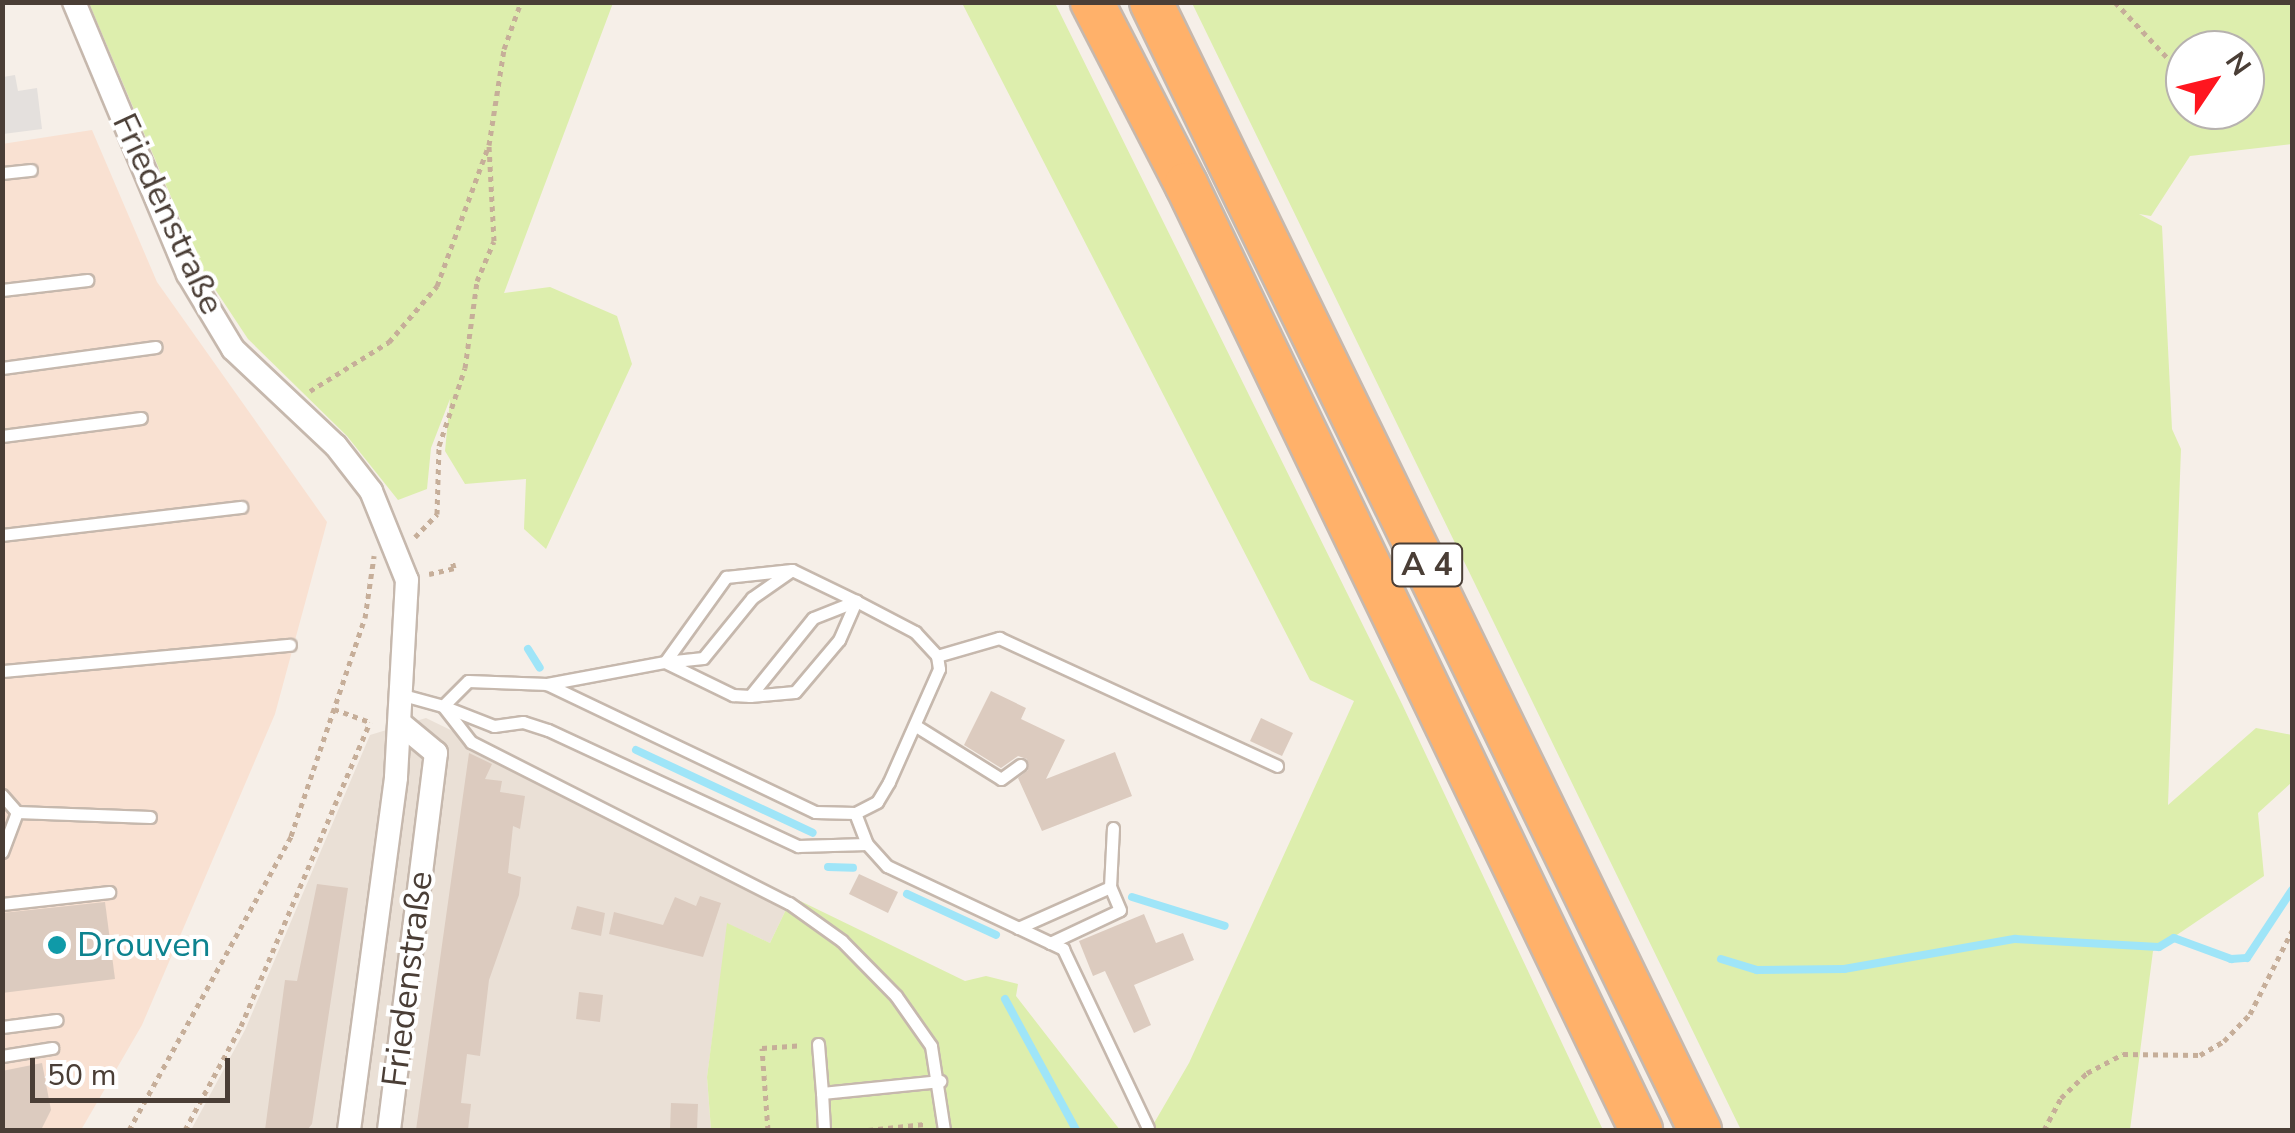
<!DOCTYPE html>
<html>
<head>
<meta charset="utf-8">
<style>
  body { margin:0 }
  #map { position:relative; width:2295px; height:1133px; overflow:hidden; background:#f6efe8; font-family:"Nunito Sans",sans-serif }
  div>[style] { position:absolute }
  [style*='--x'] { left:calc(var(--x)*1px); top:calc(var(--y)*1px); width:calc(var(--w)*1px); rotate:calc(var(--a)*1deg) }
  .residential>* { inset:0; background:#eae0d6 }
  .commercial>* { inset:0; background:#f9e1d2 }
  .green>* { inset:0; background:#ddeead }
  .parking>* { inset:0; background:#e4e0dd }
  .stream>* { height:8px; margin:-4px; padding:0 4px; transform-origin:4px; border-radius:4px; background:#9fe5f8 }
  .building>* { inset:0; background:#dccbbf }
  .path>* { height:5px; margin-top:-2.5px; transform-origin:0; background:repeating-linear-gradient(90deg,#c6ae99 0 5px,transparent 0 10px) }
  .roads { filter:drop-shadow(2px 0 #c6b8ad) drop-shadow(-2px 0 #c6b8ad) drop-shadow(0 2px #c6b8ad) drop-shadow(0 -2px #c6b8ad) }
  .service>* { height:11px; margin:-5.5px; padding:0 5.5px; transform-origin:5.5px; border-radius:5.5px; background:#fff }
  .minor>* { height:22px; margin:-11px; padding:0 11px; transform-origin:11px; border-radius:11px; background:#fff }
  .motorway>* { height:42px; margin:-21px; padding:0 21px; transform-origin:21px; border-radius:21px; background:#ffb16a }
  .dots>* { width:28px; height:28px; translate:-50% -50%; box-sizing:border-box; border:5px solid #fff; border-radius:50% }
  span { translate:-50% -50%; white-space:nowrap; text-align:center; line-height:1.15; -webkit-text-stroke:8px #fff; paint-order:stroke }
  .shield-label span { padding:2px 8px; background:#fff; border:2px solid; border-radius:8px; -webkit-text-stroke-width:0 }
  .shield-label { font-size:32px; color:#4a3e36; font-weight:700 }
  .street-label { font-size:35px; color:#4a3e36 }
  .culture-label { font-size:35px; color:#0d838f }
  .left { translate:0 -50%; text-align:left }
  .frame { position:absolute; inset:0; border:5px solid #4a3e36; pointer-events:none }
  .north { position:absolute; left:2165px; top:30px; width:100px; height:100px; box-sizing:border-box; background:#fff; border:2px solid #b7b2af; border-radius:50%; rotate:55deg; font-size:28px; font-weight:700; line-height:40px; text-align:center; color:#4a3e36 }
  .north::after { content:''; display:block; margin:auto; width:35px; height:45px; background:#ff161f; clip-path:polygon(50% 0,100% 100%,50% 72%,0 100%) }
  .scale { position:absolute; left:30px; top:1058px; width:200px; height:45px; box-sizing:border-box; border:5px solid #4a3e36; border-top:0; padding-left:12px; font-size:30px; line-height:35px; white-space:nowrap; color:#4a3e36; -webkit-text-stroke:8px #fff; paint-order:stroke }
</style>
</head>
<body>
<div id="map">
  <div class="residential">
    <div style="clip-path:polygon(426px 718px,792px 897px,770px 943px,728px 924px,707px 1077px,711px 1130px,191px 1130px,245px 1030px,370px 735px)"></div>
  </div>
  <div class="commercial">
    <div style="clip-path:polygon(92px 130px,157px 282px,327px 522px,275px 714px,142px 1025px,81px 1130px,3px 1130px,2px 144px)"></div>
  </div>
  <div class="green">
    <div style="clip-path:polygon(89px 3px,613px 3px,504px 293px,550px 287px,617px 316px,632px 364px,546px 549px,524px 529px,526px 479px,465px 484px,445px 451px,450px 399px,431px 448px,427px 489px,398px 500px,347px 436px,248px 339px,201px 268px)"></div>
    <div style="clip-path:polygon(962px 3px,1055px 3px,1402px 704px,1603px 1130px,1150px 1130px,1189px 1063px,1354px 701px,1310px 680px)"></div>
    <div style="clip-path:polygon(evenodd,1192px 3px,2292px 3px,2292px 144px,2190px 156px,2151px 216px,2139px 214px,2162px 226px,2172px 429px,2181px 449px,2168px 805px,2256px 728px,2292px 735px,2292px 782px,2258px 813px,2264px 876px,2153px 951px,2130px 1130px,1741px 1130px,1192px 3px,2185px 50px,2245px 50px,2245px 110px,2185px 110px,2185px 50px)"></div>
    <div style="clip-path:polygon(792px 897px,965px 981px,986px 976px,1018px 984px,1016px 996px,1120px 1130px,711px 1130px,707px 1077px,727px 923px,770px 943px)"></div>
  </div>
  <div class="parking">
    <div style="clip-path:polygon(15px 75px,18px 91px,37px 88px,42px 129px,3px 134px,3px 77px)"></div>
  </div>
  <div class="stream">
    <div style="--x:528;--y:649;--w:22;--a:58"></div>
    <div style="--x:636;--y:750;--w:195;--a:25.1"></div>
    <div style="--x:828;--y:867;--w:25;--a:2"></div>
    <div style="--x:907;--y:894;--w:98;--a:24.7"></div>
    <div style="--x:1132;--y:897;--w:97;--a:17.3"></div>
    <div style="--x:1721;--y:959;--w:38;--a:17"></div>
    <div style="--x:1757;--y:970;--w:87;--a:-0.7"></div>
    <div style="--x:1844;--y:969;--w:174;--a:-10"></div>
    <div style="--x:2015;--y:939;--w:144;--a:3.2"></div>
    <div style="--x:2159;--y:947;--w:17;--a:-31"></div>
    <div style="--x:2174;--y:938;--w:61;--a:20.2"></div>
    <div style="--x:2231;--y:959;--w:16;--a:-4"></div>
    <div style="--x:2247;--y:958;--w:82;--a:-56.5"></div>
    <div style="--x:1005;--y:999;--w:149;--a:61.5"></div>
  </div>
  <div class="building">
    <div style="clip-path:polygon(991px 691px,1026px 708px,1021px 719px,1065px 740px,1046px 779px,1115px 752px,1132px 796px,1042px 831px,1018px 778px,1028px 770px,1027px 759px,1018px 756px,1001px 768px,964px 745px)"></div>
    <div style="clip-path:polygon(1261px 718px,1293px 733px,1282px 756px,1250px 741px)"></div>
    <div style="clip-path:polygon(469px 753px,492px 764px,485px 779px,502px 781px,500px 792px,525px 796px,520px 829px,513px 826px,508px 873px,521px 877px,519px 895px,489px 980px,480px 1056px,467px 1054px,461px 1103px,471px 1104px,468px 1130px,416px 1130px)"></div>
    <div style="clip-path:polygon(859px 874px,898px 892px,888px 913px,849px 894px)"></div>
    <div style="clip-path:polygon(317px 884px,348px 888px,312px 1124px,307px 1130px,265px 1130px,285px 980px,297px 981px)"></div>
    <div style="clip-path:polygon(700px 896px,721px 903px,703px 957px,609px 934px,614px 912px,663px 925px,675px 897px,696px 906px)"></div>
    <div style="clip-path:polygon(105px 902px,115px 979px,2px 993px,2px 913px)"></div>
    <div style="clip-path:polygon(577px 906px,605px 913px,601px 936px,571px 929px)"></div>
    <div style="clip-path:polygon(1144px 914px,1156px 943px,1183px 933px,1194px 960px,1134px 985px,1151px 1025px,1134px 1033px,1105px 971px,1093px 976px,1079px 941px)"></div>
    <div style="clip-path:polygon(579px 992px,603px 995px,600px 1022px,576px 1019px)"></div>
    <div style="clip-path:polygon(42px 1063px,51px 1110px,41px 1130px,2px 1130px,2px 1071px)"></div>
    <div style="clip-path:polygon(671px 1103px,698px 1104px,697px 1130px,670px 1130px)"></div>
  </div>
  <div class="path">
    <div style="--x:2115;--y:2;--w:89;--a:46.8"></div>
    <div style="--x:2176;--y:67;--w:21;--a:65"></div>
    <div style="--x:2196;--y:110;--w:15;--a:67"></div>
    <div style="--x:310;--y:391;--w:93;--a:-31.8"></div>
    <div style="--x:389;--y:342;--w:74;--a:-49.4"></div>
    <div style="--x:437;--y:286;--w:150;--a:-69.8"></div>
    <div style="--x:489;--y:145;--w:97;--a:-81.1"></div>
    <div style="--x:504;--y:49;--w:50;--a:-70.1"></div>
    <div style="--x:415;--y:537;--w:32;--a:-46"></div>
    <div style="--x:437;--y:514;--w:68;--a:-88.3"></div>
    <div style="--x:439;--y:446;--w:82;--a:-71.6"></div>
    <div style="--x:465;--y:368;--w:88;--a:-82.1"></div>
    <div style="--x:477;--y:281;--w:43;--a:-67"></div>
    <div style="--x:494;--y:241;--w:96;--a:-93"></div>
    <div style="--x:429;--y:574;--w:26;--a:-13"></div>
    <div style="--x:454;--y:568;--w:8;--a:-104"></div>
    <div style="--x:334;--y:709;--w:37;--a:20"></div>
    <div style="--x:129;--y:1130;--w:336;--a:-61.1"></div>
    <div style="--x:291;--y:836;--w:230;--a:-71.3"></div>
    <div style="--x:365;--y:618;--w:63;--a:-81.7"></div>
    <div style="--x:185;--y:1130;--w:118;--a:-61.7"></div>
    <div style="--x:241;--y:1026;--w:330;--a:-67"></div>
    <div style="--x:768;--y:1130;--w:82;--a:-94.2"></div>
    <div style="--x:762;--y:1048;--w:39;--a:-4"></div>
    <div style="--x:868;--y:1130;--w:57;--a:-6"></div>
    <div style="--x:2044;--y:1130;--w:36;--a:-62"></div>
    <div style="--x:2061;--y:1098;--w:36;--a:-44"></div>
    <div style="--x:2087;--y:1073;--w:41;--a:-27.8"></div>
    <div style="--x:2123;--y:1054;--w:77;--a:0.7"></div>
    <div style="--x:2200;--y:1055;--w:28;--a:-30"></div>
    <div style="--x:2224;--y:1041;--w:37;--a:-46"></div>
    <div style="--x:2250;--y:1014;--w:93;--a:-63.2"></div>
  </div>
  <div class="roads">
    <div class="service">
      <div style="--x:2;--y:173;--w:29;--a:-6"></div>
      <div style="--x:2;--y:290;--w:86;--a:-6.7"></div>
      <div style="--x:2;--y:368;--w:155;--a:-7.8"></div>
      <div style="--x:2;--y:436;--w:140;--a:-7.4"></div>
      <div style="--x:2;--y:535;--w:241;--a:-6.7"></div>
      <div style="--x:792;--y:570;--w:49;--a:145"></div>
      <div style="--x:752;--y:598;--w:77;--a:129.2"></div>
      <div style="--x:703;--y:658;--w:38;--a:174"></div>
      <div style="--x:665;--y:662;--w:76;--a:25.9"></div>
      <div style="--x:733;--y:695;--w:17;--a:3"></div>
      <div style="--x:750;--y:696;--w:100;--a:-51.1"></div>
      <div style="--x:813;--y:618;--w:46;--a:-21.6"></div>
      <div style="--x:937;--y:656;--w:65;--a:-16.2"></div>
      <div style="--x:999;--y:638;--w:306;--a:24.7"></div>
      <div style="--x:2;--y:671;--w:289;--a:-5.2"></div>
      <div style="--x:547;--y:684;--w:120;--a:-10.6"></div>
      <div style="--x:665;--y:662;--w:105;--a:-54.3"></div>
      <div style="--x:726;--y:577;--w:66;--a:-6.1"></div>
      <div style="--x:792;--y:570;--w:71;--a:25.8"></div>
      <div style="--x:856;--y:601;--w:67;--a:27.7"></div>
      <div style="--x:915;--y:632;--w:33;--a:47"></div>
      <div style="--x:937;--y:656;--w:13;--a:81"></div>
      <div style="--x:939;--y:669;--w:124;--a:113.9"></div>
      <div style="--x:889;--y:782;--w:23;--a:121"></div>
      <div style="--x:877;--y:802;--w:25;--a:153"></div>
      <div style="--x:855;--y:813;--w:40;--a:-178.6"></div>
      <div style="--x:815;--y:812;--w:297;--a:-154.5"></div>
      <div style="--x:547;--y:684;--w:79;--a:-177.8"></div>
      <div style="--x:468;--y:681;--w:35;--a:135"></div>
      <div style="--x:443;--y:706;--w:55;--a:21.4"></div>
      <div style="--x:494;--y:726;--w:29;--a:-8"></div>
      <div style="--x:523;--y:722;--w:26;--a:18"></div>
      <div style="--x:548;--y:730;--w:276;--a:24.9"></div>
      <div style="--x:798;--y:846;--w:69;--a:-1.7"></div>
      <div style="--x:403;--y:695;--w:41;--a:15.4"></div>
      <div style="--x:443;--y:706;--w:46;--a:52.1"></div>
      <div style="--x:471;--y:742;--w:356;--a:26.9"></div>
      <div style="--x:789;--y:903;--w:65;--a:35.6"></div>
      <div style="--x:842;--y:941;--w:77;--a:45.5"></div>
      <div style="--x:896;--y:996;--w:61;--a:55"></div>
      <div style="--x:931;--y:1046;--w:85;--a:81.2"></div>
      <div style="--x:750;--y:696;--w:45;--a:-5.1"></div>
      <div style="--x:795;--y:692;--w:68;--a:-49.8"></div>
      <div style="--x:839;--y:640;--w:43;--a:-66.4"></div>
      <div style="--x:916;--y:726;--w:100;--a:31.9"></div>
      <div style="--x:1001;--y:779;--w:24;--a:-36"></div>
      <div style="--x:2;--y:795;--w:23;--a:49"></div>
      <div style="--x:17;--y:812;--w:133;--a:2.2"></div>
      <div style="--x:855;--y:813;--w:33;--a:69"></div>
      <div style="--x:867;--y:844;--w:30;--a:48"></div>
      <div style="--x:887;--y:866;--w:195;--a:25.2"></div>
      <div style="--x:1063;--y:949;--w:198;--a:64.6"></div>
      <div style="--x:2;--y:852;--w:43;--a:-69.4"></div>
      <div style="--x:2;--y:904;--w:108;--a:-6.4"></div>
      <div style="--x:1018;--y:928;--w:101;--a:-24"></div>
      <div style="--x:1110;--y:887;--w:59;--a:-87.1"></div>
      <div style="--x:1050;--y:943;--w:77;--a:-25.2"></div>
      <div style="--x:1120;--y:910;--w:25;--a:-113"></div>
      <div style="--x:2;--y:1027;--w:55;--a:-7.3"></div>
      <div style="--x:818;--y:1044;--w:49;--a:85.3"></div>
      <div style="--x:2;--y:1056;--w:51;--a:-9.1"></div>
      <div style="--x:824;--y:1130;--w:37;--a:-93"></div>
      <div style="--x:822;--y:1093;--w:119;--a:-5.8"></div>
    </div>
    <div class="minor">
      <div style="--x:74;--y:2;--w:295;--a:67.3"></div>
      <div style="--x:188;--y:274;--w:87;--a:59"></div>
      <div style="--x:233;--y:349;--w:141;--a:43.3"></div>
      <div style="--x:336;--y:446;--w:57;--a:52.1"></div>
      <div style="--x:371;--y:491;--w:96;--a:68"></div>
      <div style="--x:407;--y:580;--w:198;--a:93.2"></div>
      <div style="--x:396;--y:778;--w:355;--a:97.6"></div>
      <div style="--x:389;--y:1130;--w:380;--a:-82.9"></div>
      <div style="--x:436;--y:753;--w:45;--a:-140.4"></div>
    </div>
    <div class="motorway">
      <div style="--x:1092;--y:2;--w:205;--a:62.7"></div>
      <div style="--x:1186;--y:184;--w:1050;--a:64.31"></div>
      <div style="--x:1151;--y:2;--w:1255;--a:64.05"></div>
    </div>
  </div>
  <div class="dots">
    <div style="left:57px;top:945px;background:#0f9aa8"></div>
  </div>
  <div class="shield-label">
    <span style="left:1427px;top:565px">A 4</span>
  </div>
  <div class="street-label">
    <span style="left:168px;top:214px;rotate:65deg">Friedenstraße</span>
    <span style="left:408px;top:979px;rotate:-83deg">Friedenstraße</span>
  </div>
  <div class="culture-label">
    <span class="left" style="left:77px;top:945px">Drouven</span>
  </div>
  <div class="frame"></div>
  <div class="north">N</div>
  <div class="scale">50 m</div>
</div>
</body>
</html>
